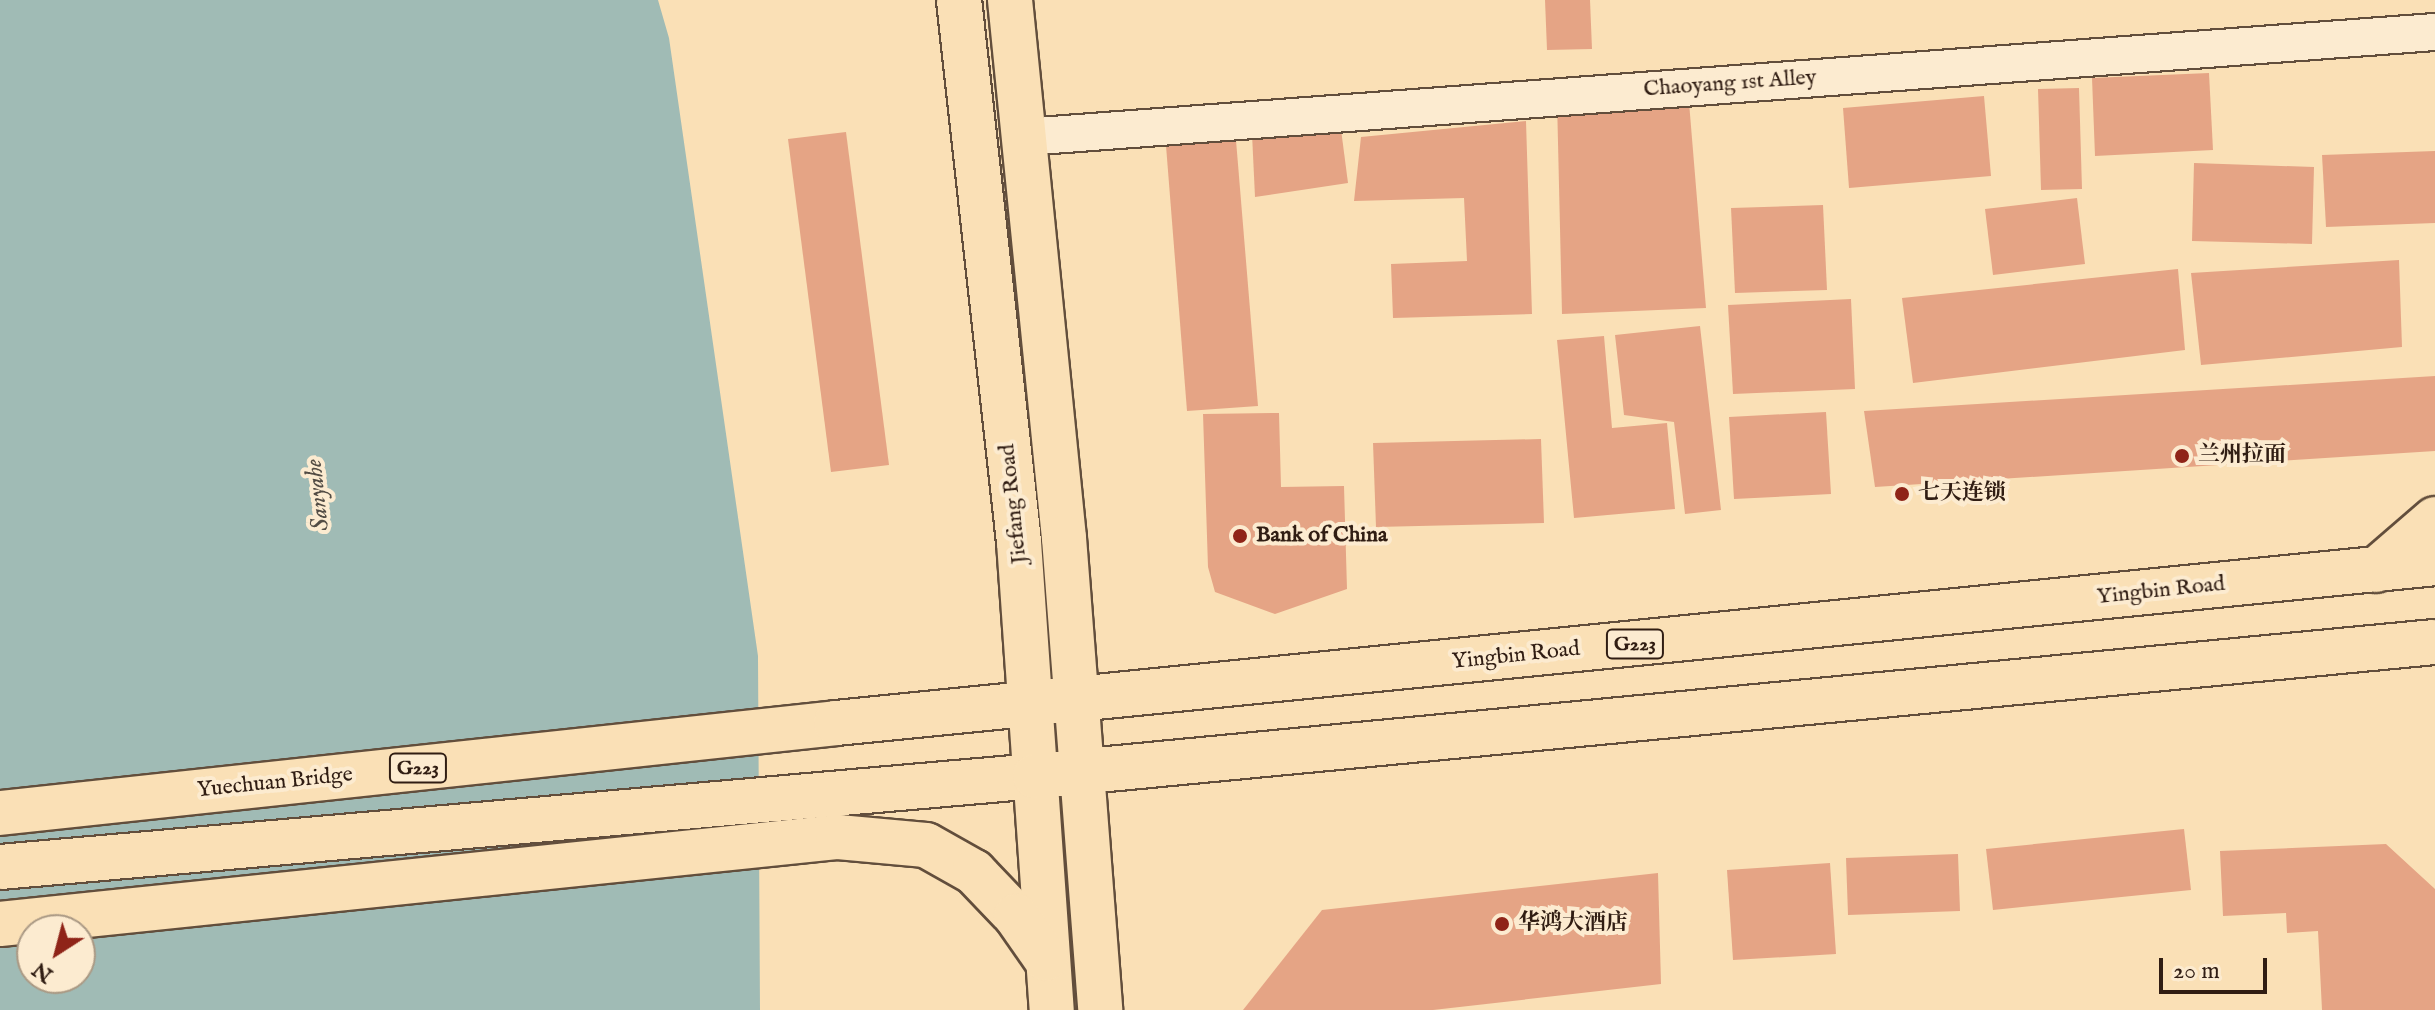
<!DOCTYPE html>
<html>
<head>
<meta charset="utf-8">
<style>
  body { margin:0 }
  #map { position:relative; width:2435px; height:1010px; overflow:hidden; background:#fae0b6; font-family:"IM FELL English","Noto Serif SC",serif }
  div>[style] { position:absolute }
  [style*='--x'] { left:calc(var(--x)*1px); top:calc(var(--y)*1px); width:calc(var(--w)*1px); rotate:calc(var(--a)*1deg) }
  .water>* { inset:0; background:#a0bbb5 }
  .building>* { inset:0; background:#e5a485 }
  .roads { filter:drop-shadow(2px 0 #624e3c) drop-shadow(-2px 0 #624e3c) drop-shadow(0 2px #624e3c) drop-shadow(0 -2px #624e3c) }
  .street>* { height:36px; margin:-18px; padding:0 18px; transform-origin:18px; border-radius:18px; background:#fcebd0 }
  .primary>* { height:44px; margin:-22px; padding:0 22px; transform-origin:22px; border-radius:22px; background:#fae0b6 }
  .highway>* { height:44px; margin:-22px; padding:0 22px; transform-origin:22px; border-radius:22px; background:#fae0b6 }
  .dots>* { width:22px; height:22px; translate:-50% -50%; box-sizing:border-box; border:4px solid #fcebd0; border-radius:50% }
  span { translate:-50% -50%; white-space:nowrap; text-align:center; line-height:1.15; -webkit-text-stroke:8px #fcebd0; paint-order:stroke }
  .shield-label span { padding:2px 6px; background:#fcebd0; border:2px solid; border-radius:6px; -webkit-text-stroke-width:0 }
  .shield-label { font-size:20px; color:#301d13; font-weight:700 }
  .street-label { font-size:22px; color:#301d13 }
  .poi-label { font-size:22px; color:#301d13; font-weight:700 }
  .left { translate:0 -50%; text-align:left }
  .water-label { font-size:24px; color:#524c44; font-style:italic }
  .north { position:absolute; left:16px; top:914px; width:80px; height:80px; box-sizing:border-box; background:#fcebd0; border:2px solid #aa9984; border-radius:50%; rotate:216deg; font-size:22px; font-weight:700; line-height:32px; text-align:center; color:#301d13 }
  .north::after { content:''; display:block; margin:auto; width:28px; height:36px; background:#8f2418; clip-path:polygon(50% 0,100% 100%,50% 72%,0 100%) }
  .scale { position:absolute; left:2159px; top:958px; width:108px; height:36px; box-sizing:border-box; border:4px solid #301d13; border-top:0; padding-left:10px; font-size:24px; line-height:28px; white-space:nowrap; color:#301d13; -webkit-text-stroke:6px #fcebd0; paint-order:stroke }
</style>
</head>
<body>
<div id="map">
  <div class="water">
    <div style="clip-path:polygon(evenodd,0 0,658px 0,669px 38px,758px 656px,760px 1010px,0 1010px,0 0,32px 930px,80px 930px,80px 978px,32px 978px,32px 930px)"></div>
  </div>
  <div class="building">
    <div style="clip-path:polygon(1545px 0,1590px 0,1592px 49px,1547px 50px)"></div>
    <div style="clip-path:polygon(2209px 73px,2213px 150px,2095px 156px,2092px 78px)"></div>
    <div style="clip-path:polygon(2079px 88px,2082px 189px,2041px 190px,2038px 89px)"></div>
    <div style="clip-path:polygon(1688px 90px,1706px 308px,1562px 314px,1557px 100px)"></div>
    <div style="clip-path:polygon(1984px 96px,1991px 176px,1849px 188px,1843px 108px)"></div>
    <div style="clip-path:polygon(1339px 114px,1348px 183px,1255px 197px,1252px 134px)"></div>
    <div style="clip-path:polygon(1526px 121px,1532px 314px,1393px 318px,1391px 264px,1467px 261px,1464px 198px,1354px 201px,1361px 137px)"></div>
    <div style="clip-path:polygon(1235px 128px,1258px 406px,1187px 411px,1165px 133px)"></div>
    <div style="clip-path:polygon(846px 132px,889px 465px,831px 472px,788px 139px)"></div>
    <div style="clip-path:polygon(2435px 151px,2435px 223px,2326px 227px,2322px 155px)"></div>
    <div style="clip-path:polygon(2194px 163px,2314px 167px,2312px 244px,2192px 241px)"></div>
    <div style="clip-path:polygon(2077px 198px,2085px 264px,1993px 275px,1985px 209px)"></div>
    <div style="clip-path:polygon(1823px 205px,1827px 290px,1735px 293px,1731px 208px)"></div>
    <div style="clip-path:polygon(2399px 260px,2402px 347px,2201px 365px,2191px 273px)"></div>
    <div style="clip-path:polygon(2178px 269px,2185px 350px,1913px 383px,1902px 298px)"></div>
    <div style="clip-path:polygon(1851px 299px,1855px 389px,1733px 394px,1728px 305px)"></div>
    <div style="clip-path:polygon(1700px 326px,1721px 510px,1685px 514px,1674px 422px,1624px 415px,1615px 335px)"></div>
    <div style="clip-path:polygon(1604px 336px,1612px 428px,1667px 423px,1675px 509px,1574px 518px,1557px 340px)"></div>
    <div style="clip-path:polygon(2435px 376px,2435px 451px,1875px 487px,1864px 411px)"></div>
    <div style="clip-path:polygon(1826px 412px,1831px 494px,1734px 499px,1729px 417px)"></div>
    <div style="clip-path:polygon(1279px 413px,1281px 487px,1344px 486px,1347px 589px,1275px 614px,1215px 592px,1208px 567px,1203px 414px)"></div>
    <div style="clip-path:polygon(1541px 439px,1544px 523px,1376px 527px,1373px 443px)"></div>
    <div style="clip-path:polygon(2184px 829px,2191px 890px,1993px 910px,1986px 849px)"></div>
    <div style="clip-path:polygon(2386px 844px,2435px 889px,2435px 1010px,2322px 1010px,2318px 931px,2287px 933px,2286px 913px,2223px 916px,2220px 851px)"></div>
    <div style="clip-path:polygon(1958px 854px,1960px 911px,1848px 915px,1846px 858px)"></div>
    <div style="clip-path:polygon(1830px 863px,1836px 954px,1733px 960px,1727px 870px)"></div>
    <div style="clip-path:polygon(1658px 873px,1661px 984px,1433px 1010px,1243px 1010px,1322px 910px)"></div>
  </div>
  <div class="roads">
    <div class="street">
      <div style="--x:1025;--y:137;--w:1414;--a:-4.26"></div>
    </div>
    <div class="primary">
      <div style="--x:959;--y:0;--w:545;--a:83.68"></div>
      <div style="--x:1019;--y:542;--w:469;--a:86"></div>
      <div style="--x:1010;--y:0;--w:541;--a:84.27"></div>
      <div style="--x:1064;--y:538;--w:473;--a:85.6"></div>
      <div style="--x:2376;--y:570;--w:78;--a:-40.8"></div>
      <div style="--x:0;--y:924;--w:843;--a:-5.93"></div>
      <div style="--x:838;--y:837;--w:88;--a:5.2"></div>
      <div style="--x:926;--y:845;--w:55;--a:29.4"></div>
      <div style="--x:974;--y:872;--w:61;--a:46.3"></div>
      <div style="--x:1016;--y:916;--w:52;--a:55.1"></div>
    </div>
    <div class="highway">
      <div style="--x:0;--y:813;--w:841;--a:-6.14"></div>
      <div style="--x:836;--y:723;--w:1607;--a:-5.71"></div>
      <div style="--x:0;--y:867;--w:1039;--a:-5.02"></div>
      <div style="--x:1035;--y:776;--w:1406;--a:-5.47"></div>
    </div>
  </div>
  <div class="dots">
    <div style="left:2182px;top:456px;background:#8f2418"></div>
    <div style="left:1902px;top:494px;background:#8f2418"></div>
    <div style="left:1240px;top:536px;background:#8f2418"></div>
    <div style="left:1502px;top:924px;background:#8f2418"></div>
  </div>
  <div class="shield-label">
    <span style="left:1635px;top:644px">G223</span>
    <span style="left:418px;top:768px">G223</span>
  </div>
  <div class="street-label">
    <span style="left:1730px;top:84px;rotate:-4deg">Chaoyang 1st Alley</span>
    <span style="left:1014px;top:504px;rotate:-96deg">Jiefang Road</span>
    <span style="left:2161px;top:591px;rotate:-6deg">Yingbin Road</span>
    <span style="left:1516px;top:656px;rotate:-6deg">Yingbin Road</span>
    <span style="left:275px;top:783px;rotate:-6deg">Yuechuan Bridge</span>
  </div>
  <div class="poi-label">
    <span class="left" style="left:2198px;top:456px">兰州拉面</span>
    <span class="left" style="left:1918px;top:494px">七天连锁</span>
    <span class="left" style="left:1256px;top:536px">Bank of China</span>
    <span class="left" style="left:1518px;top:924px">华鸿大酒店</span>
  </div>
  <div class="water-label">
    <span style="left:318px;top:495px;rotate:-96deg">Sanyahe</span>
  </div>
  <div class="north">N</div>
  <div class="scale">20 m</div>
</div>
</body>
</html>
